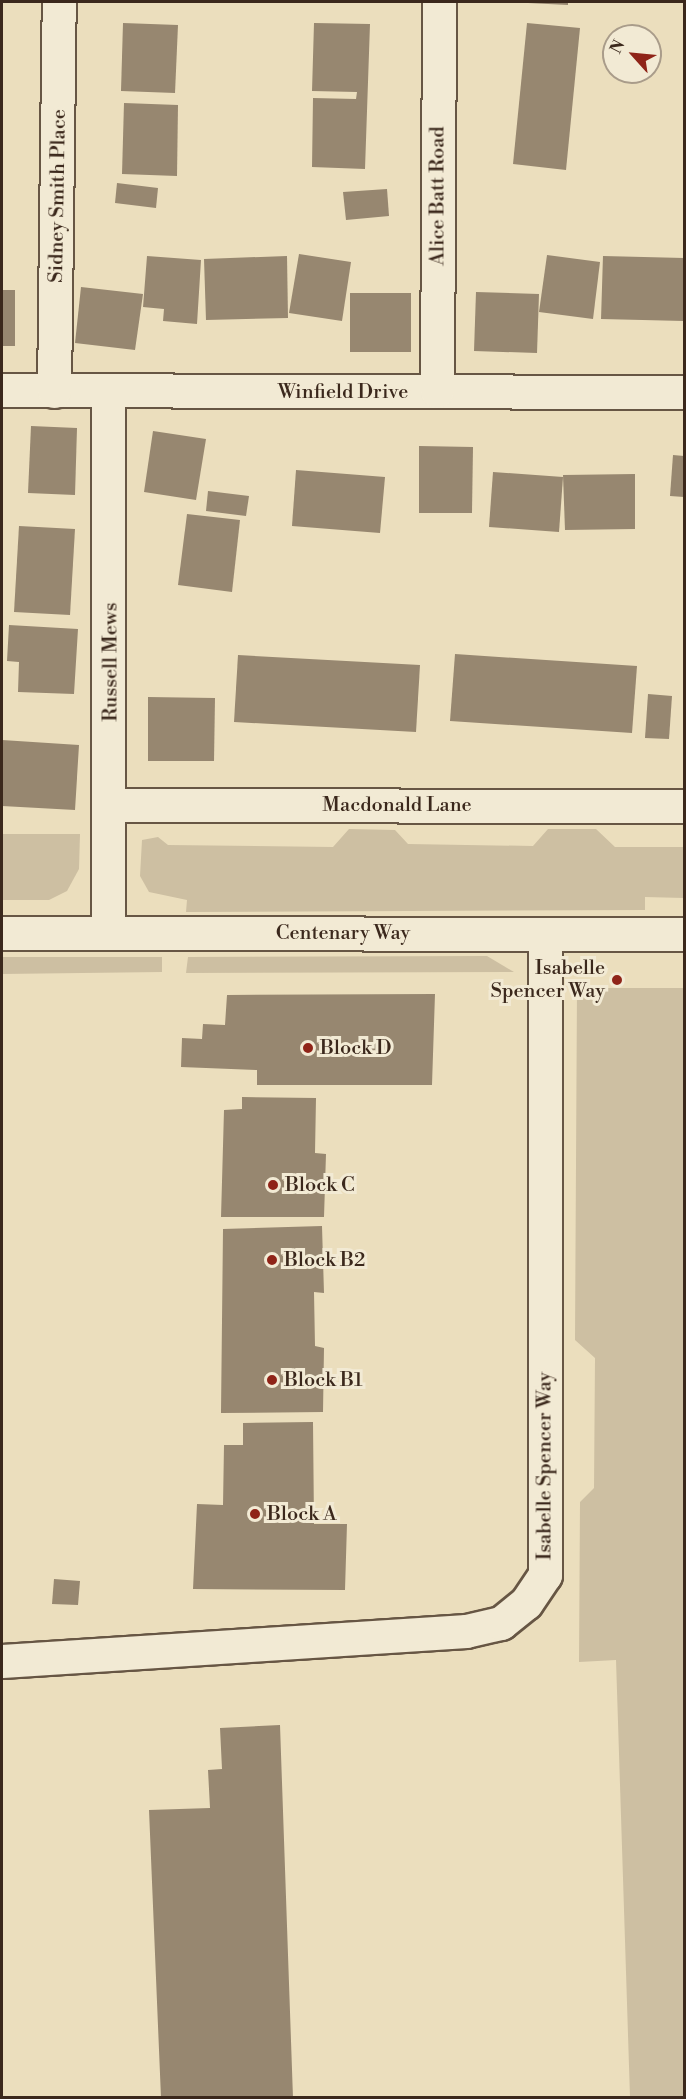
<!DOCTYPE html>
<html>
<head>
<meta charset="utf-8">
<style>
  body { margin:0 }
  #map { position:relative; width:686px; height:2099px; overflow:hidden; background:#ebdebd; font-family:"Libre Bodoni",serif }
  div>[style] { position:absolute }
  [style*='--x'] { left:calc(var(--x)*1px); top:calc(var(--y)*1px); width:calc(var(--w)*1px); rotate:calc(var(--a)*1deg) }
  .green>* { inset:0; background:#cdbfa2 }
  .building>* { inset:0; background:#978770 }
  .roads { filter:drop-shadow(2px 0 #675644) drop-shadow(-2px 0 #675644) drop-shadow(0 2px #675644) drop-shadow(0 -2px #675644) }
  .street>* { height:33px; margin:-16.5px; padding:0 16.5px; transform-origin:16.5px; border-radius:16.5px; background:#f2ead4 }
  .dots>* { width:16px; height:16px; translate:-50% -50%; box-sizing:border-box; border:3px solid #f2ead4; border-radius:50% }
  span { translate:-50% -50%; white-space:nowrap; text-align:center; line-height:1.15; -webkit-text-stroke:6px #f2ead4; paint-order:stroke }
  .street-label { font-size:20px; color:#3b281c }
  .poi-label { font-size:20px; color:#3b281c }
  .right { translate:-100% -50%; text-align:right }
  .left { translate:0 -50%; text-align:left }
  .frame { position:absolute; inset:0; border:3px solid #3b281c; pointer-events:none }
  .north { position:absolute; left:602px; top:24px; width:60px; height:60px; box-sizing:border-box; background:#f2ead4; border:2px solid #a99c8a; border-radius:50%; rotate:297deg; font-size:16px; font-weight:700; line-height:24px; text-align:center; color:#3b281c }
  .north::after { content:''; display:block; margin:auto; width:21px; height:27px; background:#8f2418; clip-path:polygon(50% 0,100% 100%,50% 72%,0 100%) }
</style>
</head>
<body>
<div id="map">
  <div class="green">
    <div style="clip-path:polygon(349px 829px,395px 830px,408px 844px,533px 846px,548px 829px,596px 829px,615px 847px,684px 847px,684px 898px,645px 897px,645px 910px,186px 912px,187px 900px,149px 892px,140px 876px,142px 840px,158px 837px,168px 845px,333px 847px)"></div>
    <div style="clip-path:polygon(2px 834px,80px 834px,79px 869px,67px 891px,49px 900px,2px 900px)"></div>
    <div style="clip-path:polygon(487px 956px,514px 972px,186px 973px,188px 957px)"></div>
    <div style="clip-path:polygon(162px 957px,162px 972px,2px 974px,2px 957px)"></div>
    <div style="clip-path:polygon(577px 988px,684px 988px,684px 2097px,630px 2097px,616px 1660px,579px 1662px,580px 1502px,594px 1488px,595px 1358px,575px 1340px)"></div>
  </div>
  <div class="building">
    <div style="clip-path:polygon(506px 2px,568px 2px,568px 5px)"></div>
    <div style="clip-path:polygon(123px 23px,178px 25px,175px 93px,121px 91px)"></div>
    <div style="clip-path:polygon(314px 23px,370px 24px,365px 169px,312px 167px,313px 98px,356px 99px,357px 92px,312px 91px)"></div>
    <div style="clip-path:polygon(527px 23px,580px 28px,566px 170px,513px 164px)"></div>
    <div style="clip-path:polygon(124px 103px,178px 105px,177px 176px,122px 174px)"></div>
    <div style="clip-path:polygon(117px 183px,158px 188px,156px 208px,115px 203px)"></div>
    <div style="clip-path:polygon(387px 189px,389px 216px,346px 220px,343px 192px)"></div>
    <div style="clip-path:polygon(299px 254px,351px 262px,342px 321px,289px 313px)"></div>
    <div style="clip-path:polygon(547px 255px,600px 262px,593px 319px,539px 312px)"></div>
    <div style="clip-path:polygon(147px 256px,201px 260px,197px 324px,163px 321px,164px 309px,143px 307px)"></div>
    <div style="clip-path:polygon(287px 256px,288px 318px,206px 320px,204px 259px)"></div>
    <div style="clip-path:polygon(603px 256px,684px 258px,684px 321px,601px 319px)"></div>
    <div style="clip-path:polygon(81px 287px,143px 294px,135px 350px,75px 343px)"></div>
    <div style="clip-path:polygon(2px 290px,15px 290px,15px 346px,2px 346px)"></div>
    <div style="clip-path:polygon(476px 292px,539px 294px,537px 353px,474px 351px)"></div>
    <div style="clip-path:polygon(350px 293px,411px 293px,411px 352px,350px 352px)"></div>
    <div style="clip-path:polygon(31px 426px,77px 428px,75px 495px,28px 493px)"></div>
    <div style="clip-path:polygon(153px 431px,206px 439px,196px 500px,144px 492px)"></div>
    <div style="clip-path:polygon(419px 446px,473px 447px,472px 513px,419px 513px)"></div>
    <div style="clip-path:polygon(673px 455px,684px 456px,684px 497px,670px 496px)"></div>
    <div style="clip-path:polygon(296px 470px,385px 477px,380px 533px,292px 526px)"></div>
    <div style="clip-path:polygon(493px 472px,563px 477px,559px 532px,489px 527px)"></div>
    <div style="clip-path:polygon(635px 474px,635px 529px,565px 530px,563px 475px)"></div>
    <div style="clip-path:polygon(208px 491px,249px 496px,246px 516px,206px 511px)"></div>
    <div style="clip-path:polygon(187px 514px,240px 520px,232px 592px,178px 585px)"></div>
    <div style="clip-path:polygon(19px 526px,75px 529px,70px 615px,14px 612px)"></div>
    <div style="clip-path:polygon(9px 625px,78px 629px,74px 694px,18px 692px,19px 662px,7px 661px)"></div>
    <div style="clip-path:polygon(455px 654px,637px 666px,632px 733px,450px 721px)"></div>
    <div style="clip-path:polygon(238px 655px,420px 665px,416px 732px,234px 722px)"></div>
    <div style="clip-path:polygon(648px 694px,672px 696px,669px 739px,645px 738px)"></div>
    <div style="clip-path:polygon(148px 697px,215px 698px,214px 761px,148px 761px)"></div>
    <div style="clip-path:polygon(2px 740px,79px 745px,75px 810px,2px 806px)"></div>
    <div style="clip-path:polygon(435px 994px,432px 1085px,257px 1085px,257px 1070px,181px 1067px,182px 1038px,202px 1039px,203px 1024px,225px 1025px,227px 995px)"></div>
    <div style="clip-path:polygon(242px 1097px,316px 1098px,315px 1153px,326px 1154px,324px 1217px,221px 1217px,224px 1110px,242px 1109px)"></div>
    <div style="clip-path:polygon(322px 1226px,324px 1293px,314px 1292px,315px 1346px,324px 1348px,323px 1412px,221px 1413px,223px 1229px)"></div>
    <div style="clip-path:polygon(313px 1422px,314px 1524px,347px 1524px,345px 1590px,193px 1589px,197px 1504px,223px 1505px,224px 1445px,243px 1445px,243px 1423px)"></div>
    <div style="clip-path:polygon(54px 1579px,80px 1581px,78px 1605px,52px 1604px)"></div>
    <div style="clip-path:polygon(280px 1725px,293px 2098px,161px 2098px,149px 1810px,210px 1808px,208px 1770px,222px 1769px,220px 1728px)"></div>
  </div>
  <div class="roads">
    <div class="street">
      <div style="--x:2;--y:390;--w:682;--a:0.17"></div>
      <div style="--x:54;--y:391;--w:389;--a:-89.3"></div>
      <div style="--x:437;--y:391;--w:389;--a:-89.7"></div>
      <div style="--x:110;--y:805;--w:574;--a:0.1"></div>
      <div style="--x:108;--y:932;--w:540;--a:-90"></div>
      <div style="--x:2;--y:933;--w:682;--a:0.08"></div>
      <div style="--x:2;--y:1661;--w:465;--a:-3.7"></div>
      <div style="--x:466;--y:1631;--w:36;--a:-13"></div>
      <div style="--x:501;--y:1623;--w:32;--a:-39"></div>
      <div style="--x:526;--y:1603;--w:34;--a:-56"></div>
      <div style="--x:545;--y:1575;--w:640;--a:-90"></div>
    </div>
  </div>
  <div class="dots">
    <div style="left:617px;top:980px;background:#8f2418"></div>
    <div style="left:308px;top:1048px;background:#8f2418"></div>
    <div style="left:273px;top:1185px;background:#8f2418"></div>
    <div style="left:272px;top:1260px;background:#8f2418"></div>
    <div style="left:272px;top:1380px;background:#8f2418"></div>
    <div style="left:255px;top:1514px;background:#8f2418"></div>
  </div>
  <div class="street-label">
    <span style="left:58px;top:196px;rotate:-89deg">Sidney Smith Place</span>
    <span style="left:438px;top:196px;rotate:-90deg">Alice Batt Road</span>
    <span style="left:343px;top:392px">Winfield Drive</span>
    <span style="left:111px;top:662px;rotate:-90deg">Russell Mews</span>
    <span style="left:397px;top:805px">Macdonald Lane</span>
    <span style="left:343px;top:933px">Centenary Way</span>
    <span style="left:545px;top:1466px;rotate:-90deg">Isabelle Spencer Way</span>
  </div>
  <div class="poi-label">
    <span class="right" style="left:605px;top:980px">Isabelle<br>Spencer Way</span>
    <span class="left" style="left:320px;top:1048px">Block D</span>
    <span class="left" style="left:285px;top:1185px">Block C</span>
    <span class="left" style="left:284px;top:1260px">Block B2</span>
    <span class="left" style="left:284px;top:1380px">Block B1</span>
    <span class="left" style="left:267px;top:1514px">Block A</span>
  </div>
  <div class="frame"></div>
  <div class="north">N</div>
</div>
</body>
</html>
